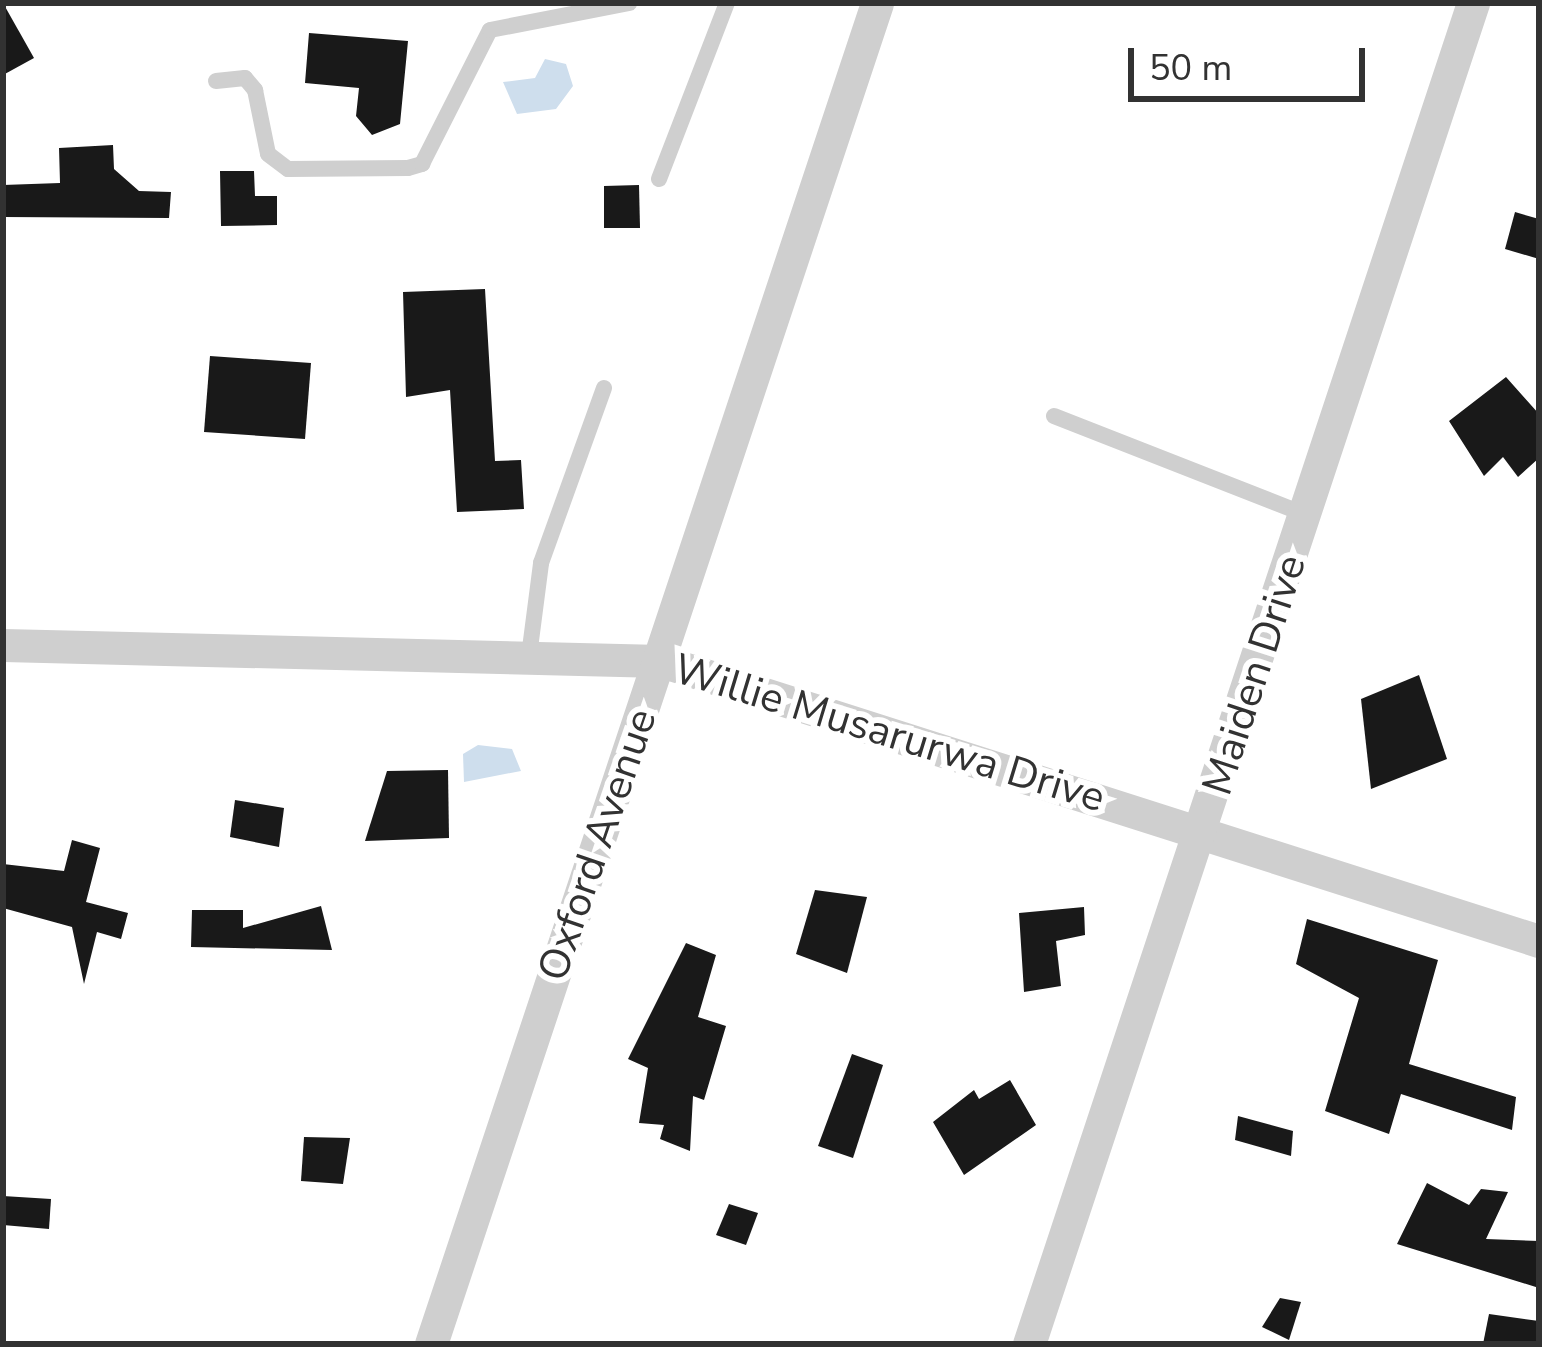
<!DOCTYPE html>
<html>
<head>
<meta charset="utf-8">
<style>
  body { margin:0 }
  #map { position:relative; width:1542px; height:1347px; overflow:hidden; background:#fff; font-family:"Nunito Sans",sans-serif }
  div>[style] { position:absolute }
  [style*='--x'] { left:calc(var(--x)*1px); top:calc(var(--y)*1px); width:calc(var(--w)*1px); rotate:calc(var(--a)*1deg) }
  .water>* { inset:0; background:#cedeed }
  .building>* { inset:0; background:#191919 }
  .lane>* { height:16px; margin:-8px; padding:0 8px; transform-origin:8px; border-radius:8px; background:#cfcfcf }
  .street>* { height:33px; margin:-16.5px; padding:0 16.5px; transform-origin:16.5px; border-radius:16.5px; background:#cfcfcf }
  span { translate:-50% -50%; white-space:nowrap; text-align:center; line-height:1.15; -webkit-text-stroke:12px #fff; paint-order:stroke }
  .street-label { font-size:42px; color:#323232 }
  .frame { position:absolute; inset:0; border:6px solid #323232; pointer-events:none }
  .scale { position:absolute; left:1128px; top:48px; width:237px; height:54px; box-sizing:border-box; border:6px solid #323232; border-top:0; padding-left:15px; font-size:36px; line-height:42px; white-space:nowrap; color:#323232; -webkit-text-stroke:9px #fff; paint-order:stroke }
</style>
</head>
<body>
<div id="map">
  <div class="water">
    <div style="clip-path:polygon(545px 59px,566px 64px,573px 86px,556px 109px,517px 114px,503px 82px,535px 78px)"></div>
    <div style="clip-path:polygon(478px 745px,512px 749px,521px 771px,464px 782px,463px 754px)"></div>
  </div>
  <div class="building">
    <div style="clip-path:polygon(3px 3px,34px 58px,3px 75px)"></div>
    <div style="clip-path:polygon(309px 33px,408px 41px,400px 124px,372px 135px,356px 116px,359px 88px,305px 83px)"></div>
    <div style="clip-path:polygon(113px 145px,114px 169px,139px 191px,171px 192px,169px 218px,3px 217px,3px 185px,60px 183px,59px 148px)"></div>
    <div style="clip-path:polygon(220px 171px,254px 171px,255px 196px,277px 196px,277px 225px,221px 226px)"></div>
    <div style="clip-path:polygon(639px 185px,640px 228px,604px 228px,604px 186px)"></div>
    <div style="clip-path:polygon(1515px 212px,1539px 219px,1539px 259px,1505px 249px)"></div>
    <div style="clip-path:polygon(485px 289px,495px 461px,521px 460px,524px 509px,457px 512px,450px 390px,406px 397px,403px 292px)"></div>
    <div style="clip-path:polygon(210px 356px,311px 363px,305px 439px,204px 432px)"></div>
    <div style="clip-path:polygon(1506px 377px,1539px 414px,1539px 458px,1518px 477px,1503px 457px,1484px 476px,1449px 421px)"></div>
    <div style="clip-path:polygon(1419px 675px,1447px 759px,1371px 789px,1361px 699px)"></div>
    <div style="clip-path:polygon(448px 770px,449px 838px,365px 841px,387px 771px)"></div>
    <div style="clip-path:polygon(235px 800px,284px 808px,279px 847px,230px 837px)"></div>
    <div style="clip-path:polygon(72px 840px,100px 848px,86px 902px,128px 913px,121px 939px,97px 932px,84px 984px,72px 927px,3px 908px,3px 864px,64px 871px)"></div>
    <div style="clip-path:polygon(815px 890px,867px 897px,847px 973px,796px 954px)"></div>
    <div style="clip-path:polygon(321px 906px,332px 950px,191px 947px,192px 910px,243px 910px,243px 928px)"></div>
    <div style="clip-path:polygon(1084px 907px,1085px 935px,1056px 941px,1061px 986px,1024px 992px,1019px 913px)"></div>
    <div style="clip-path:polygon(1307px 919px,1438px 960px,1409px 1064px,1516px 1097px,1512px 1130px,1401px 1094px,1389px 1134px,1325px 1111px,1359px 998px,1296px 964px)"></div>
    <div style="clip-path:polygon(686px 943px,716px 955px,698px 1017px,726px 1026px,704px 1100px,693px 1096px,690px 1151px,660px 1139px,664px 1125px,639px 1123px,648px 1068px,628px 1059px)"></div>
    <div style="clip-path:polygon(852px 1054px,883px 1065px,853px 1158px,818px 1146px)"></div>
    <div style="clip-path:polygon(1010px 1080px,1036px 1125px,964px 1175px,933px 1122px,974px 1090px,979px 1099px)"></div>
    <div style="clip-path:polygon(1238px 1116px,1293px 1131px,1291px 1156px,1235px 1140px)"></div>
    <div style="clip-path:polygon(304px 1137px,350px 1138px,343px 1184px,301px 1181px)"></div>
    <div style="clip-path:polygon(1427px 1183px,1469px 1205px,1481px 1189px,1508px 1192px,1486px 1239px,1539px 1241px,1539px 1288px,1397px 1244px)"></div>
    <div style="clip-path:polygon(3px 1196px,51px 1199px,49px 1229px,3px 1225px)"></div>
    <div style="clip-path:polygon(729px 1204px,758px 1213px,746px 1245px,716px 1235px)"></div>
    <div style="clip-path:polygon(1280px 1298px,1301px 1302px,1289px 1340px,1262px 1327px)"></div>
    <div style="clip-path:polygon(1489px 1314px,1539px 1321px,1539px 1344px,1483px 1344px)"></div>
  </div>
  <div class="lane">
    <div style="--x:216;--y:81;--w:29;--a:-6"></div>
    <div style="--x:245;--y:78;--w:16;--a:50"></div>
    <div style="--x:255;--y:90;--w:65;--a:78.5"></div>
    <div style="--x:268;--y:154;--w:25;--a:37"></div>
    <div style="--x:288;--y:169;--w:120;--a:-0.5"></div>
    <div style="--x:408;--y:168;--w:15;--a:-16"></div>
    <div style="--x:422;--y:164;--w:150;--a:-63.1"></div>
    <div style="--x:490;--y:30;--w:142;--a:-11"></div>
    <div style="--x:659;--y:179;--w:189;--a:-68.9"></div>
    <div style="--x:1054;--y:416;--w:271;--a:21.4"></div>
    <div style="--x:529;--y:656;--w:94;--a:-82.6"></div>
    <div style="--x:541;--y:563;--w:186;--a:-70.2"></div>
  </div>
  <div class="street">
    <div style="--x:3;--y:645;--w:658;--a:1.39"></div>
    <div style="--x:661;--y:661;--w:922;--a:17.69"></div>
    <div style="--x:431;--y:1344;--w:1413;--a:-71.6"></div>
    <div style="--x:1029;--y:1344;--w:1413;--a:-71.68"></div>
  </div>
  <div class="street-label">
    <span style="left:1255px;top:675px;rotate:-72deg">Maiden Drive</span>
    <span style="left:889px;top:734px;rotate:17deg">Willie Musarurwa Drive</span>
    <span style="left:598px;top:845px;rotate:-71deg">Oxford Avenue</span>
  </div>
  <div class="frame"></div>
  <div class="scale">50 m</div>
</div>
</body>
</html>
